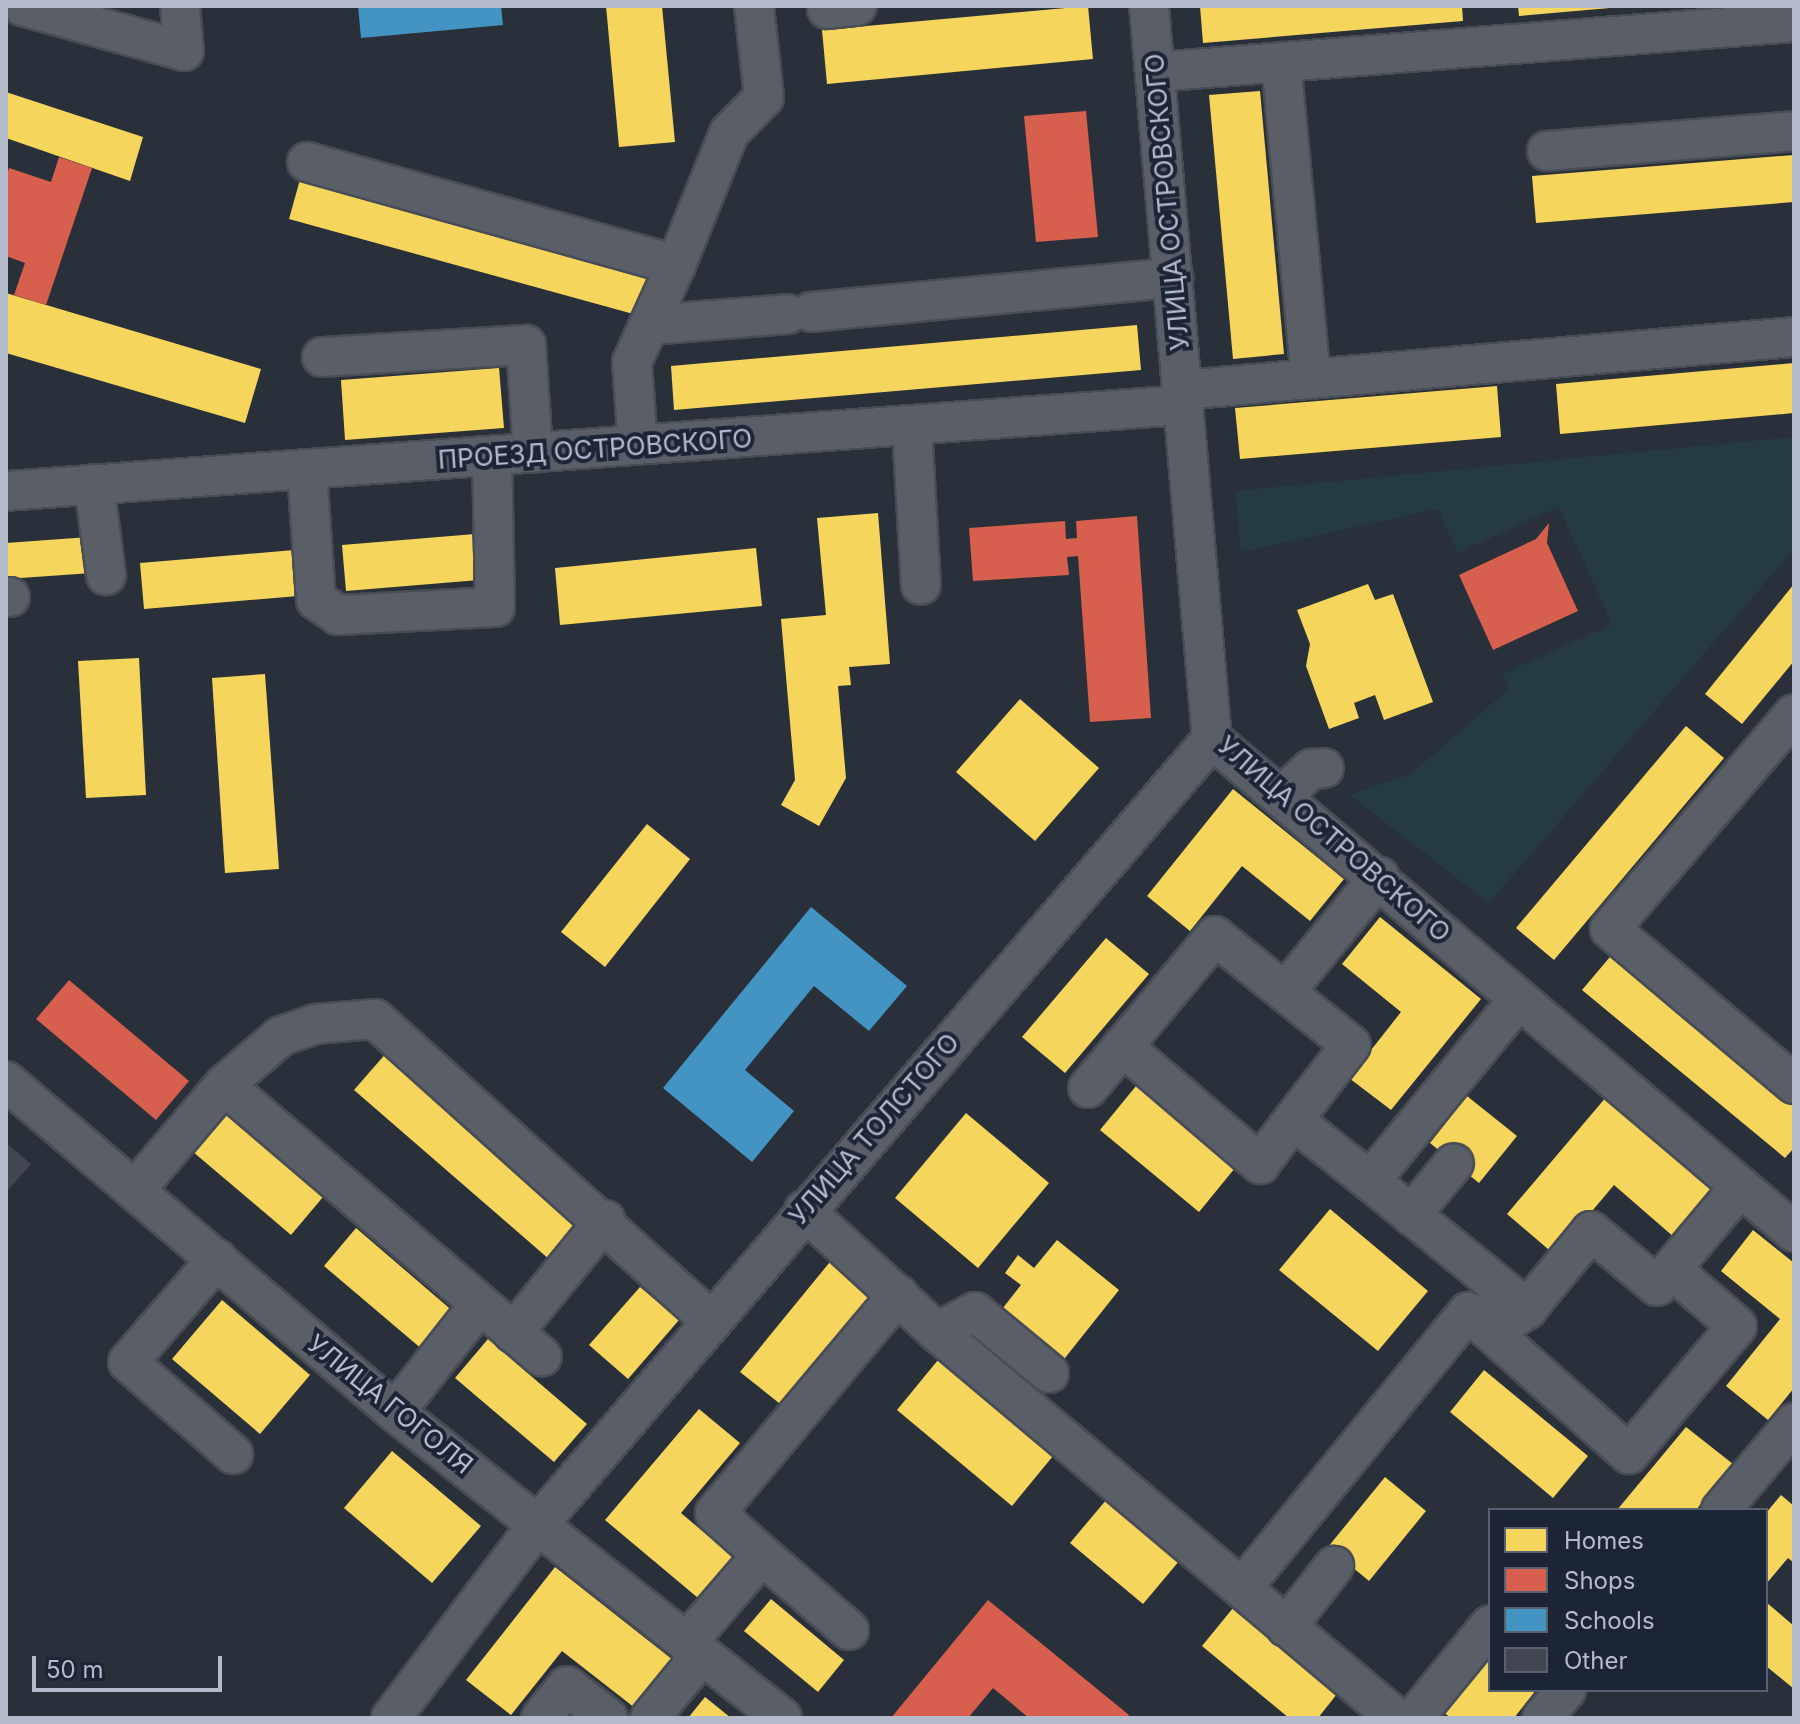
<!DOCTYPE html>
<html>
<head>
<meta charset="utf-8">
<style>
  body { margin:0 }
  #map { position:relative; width:1800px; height:1724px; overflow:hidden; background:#2a303a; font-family:Inter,sans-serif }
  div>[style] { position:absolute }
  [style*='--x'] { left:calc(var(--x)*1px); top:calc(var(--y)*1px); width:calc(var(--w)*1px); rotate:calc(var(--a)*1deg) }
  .green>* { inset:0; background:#263b40 }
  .homes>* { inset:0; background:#f6d55c }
  .shops>* { inset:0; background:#d6604d }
  .schools>* { inset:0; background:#4393c3 }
  .building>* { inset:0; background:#424650 }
  .roads { filter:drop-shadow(2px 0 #484c54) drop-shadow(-2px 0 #484c54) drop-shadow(0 2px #484c54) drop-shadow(0 -2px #484c54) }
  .minor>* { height:38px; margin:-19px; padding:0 19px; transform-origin:19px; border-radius:19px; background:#5a5e67 }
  span { translate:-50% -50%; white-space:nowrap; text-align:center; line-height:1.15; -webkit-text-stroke:8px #1c2535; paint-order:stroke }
  .street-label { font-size:26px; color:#b4bbcb }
  .frame { position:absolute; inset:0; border:8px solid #b4bbcb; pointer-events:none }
  .legend { position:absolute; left:1488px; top:1508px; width:280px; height:184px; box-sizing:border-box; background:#1c2535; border:2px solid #596171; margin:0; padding:10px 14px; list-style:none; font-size:24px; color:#b4bbcb }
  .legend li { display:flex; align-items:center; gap:16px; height:40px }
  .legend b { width:40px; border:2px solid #596171 }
  .scale { position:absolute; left:32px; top:1656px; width:190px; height:36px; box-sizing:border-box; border:4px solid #b4bbcb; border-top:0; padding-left:10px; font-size:24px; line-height:28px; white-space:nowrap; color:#b4bbcb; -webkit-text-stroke:6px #1c2535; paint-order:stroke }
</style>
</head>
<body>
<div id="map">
  <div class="green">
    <div style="clip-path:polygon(1794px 437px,1794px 549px,1489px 903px,1350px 795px,1412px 773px,1509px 689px,1503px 674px,1612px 624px,1559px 507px,1458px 553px,1438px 509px,1241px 552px,1235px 491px)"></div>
  </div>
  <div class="homes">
    <div style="clip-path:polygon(606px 6px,662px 6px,675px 142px,619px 147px)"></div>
    <div style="clip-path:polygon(1088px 6px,1093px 59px,827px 84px,822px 30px)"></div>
    <div style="clip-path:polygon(1200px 6px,1462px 6px,1463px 21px,1203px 43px)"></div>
    <div style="clip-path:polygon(1518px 6px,1610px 6px,1610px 8px,1519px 16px)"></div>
    <div style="clip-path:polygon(1260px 91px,1284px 354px,1233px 359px,1209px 95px)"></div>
    <div style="clip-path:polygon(6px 92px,143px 137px,130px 181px,6px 138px)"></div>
    <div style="clip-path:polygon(1794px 155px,1794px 202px,1536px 223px,1532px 176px)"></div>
    <div style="clip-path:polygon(301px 176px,649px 272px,637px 315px,289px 219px)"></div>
    <div style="clip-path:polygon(6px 293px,261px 369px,245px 423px,6px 353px)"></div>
    <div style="clip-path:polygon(1137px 325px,1141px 370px,674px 410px,671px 366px)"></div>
    <div style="clip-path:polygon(1794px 363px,1794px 413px,1560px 434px,1556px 384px)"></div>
    <div style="clip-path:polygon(499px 368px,504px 428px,345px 440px,341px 380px)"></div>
    <div style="clip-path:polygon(1497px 386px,1501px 437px,1240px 459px,1235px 408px)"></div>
    <div style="clip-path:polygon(878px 513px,890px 664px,849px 667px,851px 685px,838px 686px,846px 778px,819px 826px,781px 805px,795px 780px,781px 619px,826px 615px,817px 518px)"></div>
    <div style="clip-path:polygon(475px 534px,479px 580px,346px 591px,342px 545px)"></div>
    <div style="clip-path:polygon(89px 537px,92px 573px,6px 579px,6px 543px)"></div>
    <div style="clip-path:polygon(756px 548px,762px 606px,560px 625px,555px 568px)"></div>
    <div style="clip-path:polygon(294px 550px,298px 596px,144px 609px,140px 563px)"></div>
    <div style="clip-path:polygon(1368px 584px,1375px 600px,1393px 594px,1433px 702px,1384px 720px,1375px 695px,1354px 703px,1359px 718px,1329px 729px,1306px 666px,1310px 644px,1297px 610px)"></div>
    <div style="clip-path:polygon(1794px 584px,1794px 661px,1742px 724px,1705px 694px)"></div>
    <div style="clip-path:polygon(139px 658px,146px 795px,86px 798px,78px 661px)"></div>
    <div style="clip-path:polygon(265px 674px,279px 869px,225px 873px,212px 678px)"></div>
    <div style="clip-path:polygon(1020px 699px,1099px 768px,1035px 841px,956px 772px)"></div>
    <div style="clip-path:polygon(1686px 726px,1724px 758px,1554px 960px,1516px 928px)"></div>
    <div style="clip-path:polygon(1233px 789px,1344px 879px,1310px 921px,1242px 866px,1190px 931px,1147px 896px)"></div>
    <div style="clip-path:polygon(647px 824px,690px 859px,605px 967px,561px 932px)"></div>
    <div style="clip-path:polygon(1380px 917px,1481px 999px,1391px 1110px,1349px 1078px,1401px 1012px,1342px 964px)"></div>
    <div style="clip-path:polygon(1106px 938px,1149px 974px,1065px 1073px,1022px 1037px)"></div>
    <div style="clip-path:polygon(1615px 951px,1794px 1099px,1794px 1148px,1785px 1158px,1582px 990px)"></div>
    <div style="clip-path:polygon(388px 1051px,585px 1220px,550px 1260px,354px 1090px)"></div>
    <div style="clip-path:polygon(1136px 1086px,1235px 1168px,1199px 1212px,1100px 1130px)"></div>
    <div style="clip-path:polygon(1467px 1096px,1517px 1136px,1479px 1183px,1430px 1143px)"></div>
    <div style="clip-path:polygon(1607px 1096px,1716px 1190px,1675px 1238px,1614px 1185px,1555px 1255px,1507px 1214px)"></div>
    <div style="clip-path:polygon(224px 1113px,323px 1197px,291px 1235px,192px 1151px)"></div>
    <div style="clip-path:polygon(966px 1113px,1049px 1183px,978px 1268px,895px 1198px)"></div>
    <div style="clip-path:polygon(1330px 1209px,1428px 1291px,1378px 1351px,1279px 1270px)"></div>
    <div style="clip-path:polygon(356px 1228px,455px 1313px,423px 1350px,324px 1266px)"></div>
    <div style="clip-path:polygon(1753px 1230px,1794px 1263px,1794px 1388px,1768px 1420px,1726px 1386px,1780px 1319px,1721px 1271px)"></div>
    <div style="clip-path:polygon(1057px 1240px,1119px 1290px,1061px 1363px,999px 1313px,1021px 1285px,1005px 1273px,1018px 1255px,1034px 1268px)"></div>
    <div style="clip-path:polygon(834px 1257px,877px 1292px,784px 1407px,740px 1372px)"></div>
    <div style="clip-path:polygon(640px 1287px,679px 1320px,628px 1379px,589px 1345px)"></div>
    <div style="clip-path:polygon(222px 1300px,310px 1375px,260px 1434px,172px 1359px)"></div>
    <div style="clip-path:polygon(488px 1339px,587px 1424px,554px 1462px,455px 1378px)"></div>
    <div style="clip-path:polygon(938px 1360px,1053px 1456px,1012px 1506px,897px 1410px)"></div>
    <div style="clip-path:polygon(1484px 1370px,1588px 1456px,1553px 1498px,1450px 1412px)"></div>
    <div style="clip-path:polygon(699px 1409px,740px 1443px,681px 1513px,739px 1562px,704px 1603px,605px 1520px)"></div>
    <div style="clip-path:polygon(1686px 1427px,1733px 1464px,1696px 1510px,1617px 1510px)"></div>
    <div style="clip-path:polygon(392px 1451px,481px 1526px,432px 1583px,344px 1508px)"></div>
    <div style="clip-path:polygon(1385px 1477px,1426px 1511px,1369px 1581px,1328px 1547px)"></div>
    <div style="clip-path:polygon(1781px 1495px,1794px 1506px,1794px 1563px,1788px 1558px,1766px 1584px,1766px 1513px)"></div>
    <div style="clip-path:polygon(1107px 1499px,1180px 1560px,1143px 1604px,1070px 1543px)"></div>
    <div style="clip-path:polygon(555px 1567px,673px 1660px,635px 1708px,562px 1651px,511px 1715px,466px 1680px)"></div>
    <div style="clip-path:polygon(771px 1599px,844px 1660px,818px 1692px,744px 1631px)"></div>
    <div style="clip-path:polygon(1766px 1602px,1794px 1626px,1794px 1689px,1766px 1666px)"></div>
    <div style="clip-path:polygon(1233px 1608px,1337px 1694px,1318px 1718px,1289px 1718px,1202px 1646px)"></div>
    <div style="clip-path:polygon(1490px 1654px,1490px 1690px,1536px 1690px,1514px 1718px,1451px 1718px,1443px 1712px)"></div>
    <div style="clip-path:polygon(705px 1697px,731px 1718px,688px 1718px)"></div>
  </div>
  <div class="shops">
    <div style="clip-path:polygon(1086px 111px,1098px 237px,1036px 242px,1024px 116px)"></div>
    <div style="clip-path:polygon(59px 157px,92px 168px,46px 305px,14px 295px,25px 263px,6px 256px,6px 177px,9px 168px,51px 182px)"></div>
    <div style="clip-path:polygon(1137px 516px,1151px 718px,1090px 722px,1078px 556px,1067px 557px,1069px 575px,973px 581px,969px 528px,1065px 521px,1066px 539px,1077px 538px,1076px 521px)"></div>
    <div style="clip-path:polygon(1549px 523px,1547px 543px,1578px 611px,1493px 650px,1459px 575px,1536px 539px)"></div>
    <div style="clip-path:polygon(69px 980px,189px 1081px,156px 1120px,36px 1019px)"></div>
    <div style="clip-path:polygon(988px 1600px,1129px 1715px,1127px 1718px,1029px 1718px,993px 1688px,968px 1718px,891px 1718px)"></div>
  </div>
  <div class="schools">
    <div style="clip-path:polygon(358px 6px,501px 6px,503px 25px,361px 38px)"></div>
    <div style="clip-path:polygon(811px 907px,907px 986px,869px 1031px,814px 986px,745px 1070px,794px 1111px,752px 1162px,663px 1088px)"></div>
  </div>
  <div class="building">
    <div style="clip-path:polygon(6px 1143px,31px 1164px,8px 1190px,6px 1189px)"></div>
  </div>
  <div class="roads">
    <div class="minor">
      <div style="--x:22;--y:6;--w:168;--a:15.5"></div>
      <div style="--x:184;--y:51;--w:45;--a:-95.1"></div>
      <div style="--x:1149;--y:6;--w:736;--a:85.09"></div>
      <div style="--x:1212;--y:739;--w:763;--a:40.27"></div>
      <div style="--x:827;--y:9;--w:30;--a:-6"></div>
      <div style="--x:1281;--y:62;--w:318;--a:84.6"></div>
      <div style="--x:1155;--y:72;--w:641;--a:-4.47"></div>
      <div style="--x:1547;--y:151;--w:248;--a:-4.6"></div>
      <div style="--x:307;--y:162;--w:383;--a:15.6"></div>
      <div style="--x:676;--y:265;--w:107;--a:114.4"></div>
      <div style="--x:632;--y:362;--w:83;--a:85.9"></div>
      <div style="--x:676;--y:265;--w:142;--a:-68.1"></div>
      <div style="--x:729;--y:133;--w:50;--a:-45.8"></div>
      <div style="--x:764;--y:97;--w:92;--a:-96.3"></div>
      <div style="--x:811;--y:312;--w:364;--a:-5.4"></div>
      <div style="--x:649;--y:325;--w:139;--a:-4.5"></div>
      <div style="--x:322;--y:357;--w:204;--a:-3.4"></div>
      <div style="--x:526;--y:345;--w:108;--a:86.3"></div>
      <div style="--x:1183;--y:390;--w:613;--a:-4.96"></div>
      <div style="--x:912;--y:426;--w:159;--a:86.8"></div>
      <div style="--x:307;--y:471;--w:129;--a:86"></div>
      <div style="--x:316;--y:600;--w:27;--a:34"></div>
      <div style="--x:338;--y:615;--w:157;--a:-2.9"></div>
      <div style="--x:495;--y:607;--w:151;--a:-91.1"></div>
      <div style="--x:94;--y:484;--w:92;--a:82.5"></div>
      <div style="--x:6;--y:491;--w:1181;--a:-4.18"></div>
      <div style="--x:6;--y:597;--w:4;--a:0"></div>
      <div style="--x:1794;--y:714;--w:283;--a:130.6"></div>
      <div style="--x:1610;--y:929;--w:241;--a:40.1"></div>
      <div style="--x:1282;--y:796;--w:40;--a:-43"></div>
      <div style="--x:1311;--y:769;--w:13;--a:-4"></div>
      <div style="--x:1285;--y:992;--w:149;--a:-50.7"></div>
      <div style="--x:1519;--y:999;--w:235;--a:129.3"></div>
      <div style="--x:1370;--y:1181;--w:203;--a:39.2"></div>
      <div style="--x:1122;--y:1046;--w:182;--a:40.5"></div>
      <div style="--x:1260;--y:1164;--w:55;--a:-53.1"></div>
      <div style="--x:6;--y:1081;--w:511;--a:40.39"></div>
      <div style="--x:395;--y:1412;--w:493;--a:38.3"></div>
      <div style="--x:224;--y:1085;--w:418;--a:40.5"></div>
      <div style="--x:1088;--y:1088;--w:198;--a:-50.1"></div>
      <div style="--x:1215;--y:936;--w:174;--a:38.7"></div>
      <div style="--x:1351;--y:1045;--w:95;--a:127.7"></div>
      <div style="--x:1293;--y:1120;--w:98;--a:38.4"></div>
      <div style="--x:135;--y:1190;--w:138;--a:-49.7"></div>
      <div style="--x:224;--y:1085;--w:75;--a:-40.7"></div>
      <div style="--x:281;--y:1036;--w:36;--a:-19"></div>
      <div style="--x:315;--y:1024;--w:60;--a:-4.8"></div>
      <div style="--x:375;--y:1019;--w:450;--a:41.9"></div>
      <div style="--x:804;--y:1210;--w:180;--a:42.5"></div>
      <div style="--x:937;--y:1332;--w:600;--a:40.06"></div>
      <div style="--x:1411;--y:1215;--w:67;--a:-50.4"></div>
      <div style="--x:217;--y:1259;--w:136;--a:130.8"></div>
      <div style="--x:128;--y:1362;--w:140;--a:41.2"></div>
      <div style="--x:1474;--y:1317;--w:207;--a:41.5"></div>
      <div style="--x:1629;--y:1454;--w:167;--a:-49.8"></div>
      <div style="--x:1737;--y:1326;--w:87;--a:-139.2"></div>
      <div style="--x:937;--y:1332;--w:43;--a:-27.8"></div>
      <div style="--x:975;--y:1312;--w:96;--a:39.5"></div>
      <div style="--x:513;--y:1333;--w:146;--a:-50.8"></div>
      <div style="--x:395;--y:1412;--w:137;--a:-51.8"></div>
      <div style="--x:1721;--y:1510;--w:114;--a:-50"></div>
      <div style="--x:762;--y:1555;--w:115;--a:40.8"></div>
      <div style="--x:1242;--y:1588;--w:357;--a:-50.7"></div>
      <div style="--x:1468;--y:1312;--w:38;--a:18"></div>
      <div style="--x:1504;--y:1324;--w:27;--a:-33"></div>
      <div style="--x:1527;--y:1309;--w:101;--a:-50.6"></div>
      <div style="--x:1591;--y:1231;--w:86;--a:39.8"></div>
      <div style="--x:1657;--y:1286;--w:129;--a:-50"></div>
      <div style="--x:1286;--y:1627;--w:78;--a:-51.8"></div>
      <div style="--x:391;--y:1718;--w:246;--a:-52.8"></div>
      <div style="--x:540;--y:1522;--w:1032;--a:-49.36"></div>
      <div style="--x:541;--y:1718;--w:41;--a:-50.9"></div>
      <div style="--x:567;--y:1686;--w:52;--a:38"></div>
      <div style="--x:650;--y:1718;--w:71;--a:-50.7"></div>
      <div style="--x:695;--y:1663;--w:23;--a:-108"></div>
      <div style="--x:688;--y:1641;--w:113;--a:-49.3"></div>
      <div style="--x:762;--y:1555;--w:63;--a:-138.2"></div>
      <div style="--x:715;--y:1513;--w:285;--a:-50"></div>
      <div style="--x:1414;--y:1718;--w:120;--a:-50.7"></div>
      <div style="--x:1542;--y:1718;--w:37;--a:-49"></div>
    </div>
  </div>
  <div class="street-label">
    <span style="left:1167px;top:202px;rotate:-95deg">УЛИЦА ОСТРОВСКОГО</span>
    <span style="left:595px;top:449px;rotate:-4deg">ПРОЕЗД ОСТРОВСКОГО</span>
    <span style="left:1334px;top:839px;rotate:41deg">УЛИЦА ОСТРОВСКОГО</span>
    <span style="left:874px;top:1129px;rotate:-49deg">УЛИЦА ТОЛСТОГО</span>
    <span style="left:390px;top:1404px;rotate:39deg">УЛИЦА ГОГОЛЯ</span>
  </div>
  <div class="frame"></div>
  <ul class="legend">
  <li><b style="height:22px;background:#f6d55c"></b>Homes</li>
  <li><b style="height:22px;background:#d6604d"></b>Shops</li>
  <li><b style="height:22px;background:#4393c3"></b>Schools</li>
  <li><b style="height:22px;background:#424650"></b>Other</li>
  </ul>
  <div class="scale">50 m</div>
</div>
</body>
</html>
